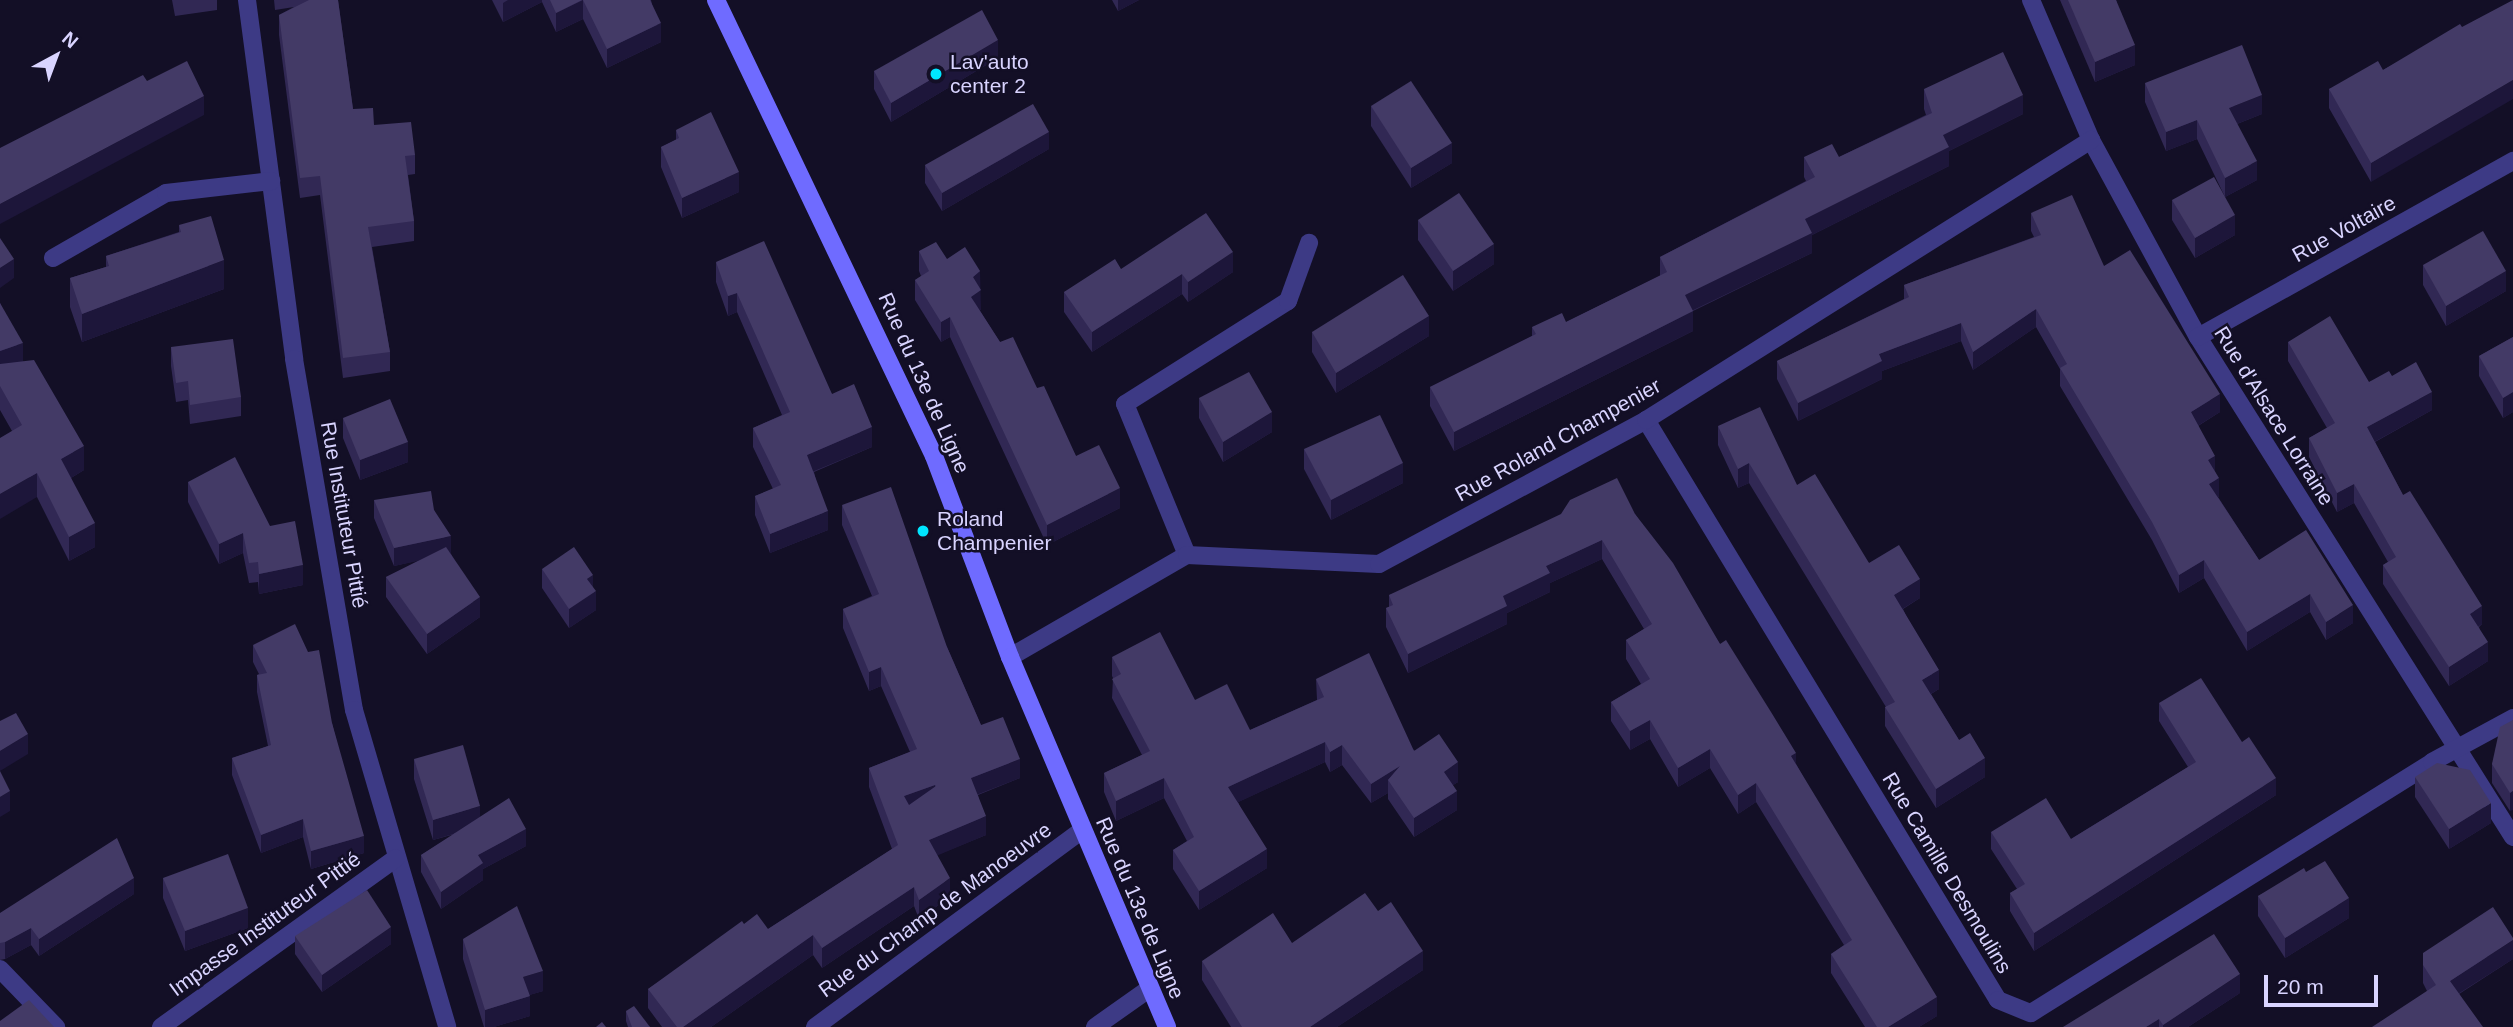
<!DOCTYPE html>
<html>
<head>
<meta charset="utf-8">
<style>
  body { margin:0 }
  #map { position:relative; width:2513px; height:1027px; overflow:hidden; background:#130f26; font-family:Helvetica,sans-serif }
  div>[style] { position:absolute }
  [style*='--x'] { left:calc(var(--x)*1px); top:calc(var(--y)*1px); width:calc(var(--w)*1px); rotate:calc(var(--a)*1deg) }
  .street>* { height:18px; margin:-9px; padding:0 9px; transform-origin:9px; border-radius:9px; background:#3d3a85 }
  .secondary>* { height:18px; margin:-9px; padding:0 9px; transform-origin:9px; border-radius:9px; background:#6f6bff }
  .wall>* { inset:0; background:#312854 }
  .shaded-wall>* { inset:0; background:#1d163a }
  .building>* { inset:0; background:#433a66 }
  .dots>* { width:19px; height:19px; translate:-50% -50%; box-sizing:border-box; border:4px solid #130f26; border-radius:50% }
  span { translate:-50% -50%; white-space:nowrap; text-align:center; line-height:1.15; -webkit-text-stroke:5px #130f26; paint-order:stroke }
  .poi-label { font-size:21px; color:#d9d4ff }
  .left { translate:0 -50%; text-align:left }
  .street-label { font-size:21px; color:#d9d4ff }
  .north { position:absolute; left:21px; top:21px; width:70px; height:70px; -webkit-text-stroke:5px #130f26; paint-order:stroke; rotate:41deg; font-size:19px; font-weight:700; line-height:28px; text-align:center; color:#d9d4ff }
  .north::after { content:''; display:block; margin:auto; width:24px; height:32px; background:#d9d4ff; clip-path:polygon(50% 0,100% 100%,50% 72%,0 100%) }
  .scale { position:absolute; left:2264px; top:975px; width:114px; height:32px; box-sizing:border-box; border:4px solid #d9d4ff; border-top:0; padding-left:9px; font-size:21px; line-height:24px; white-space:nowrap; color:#d9d4ff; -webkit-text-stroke:5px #130f26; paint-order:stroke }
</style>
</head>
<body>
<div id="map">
  <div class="street">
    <div style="--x:247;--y:0;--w:362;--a:82.5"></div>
    <div style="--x:294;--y:359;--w:356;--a:80.3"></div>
    <div style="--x:354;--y:710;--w:330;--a:73.6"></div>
    <div style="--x:2031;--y:0;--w:152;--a:66.8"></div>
    <div style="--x:2091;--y:140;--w:224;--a:61.5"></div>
    <div style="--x:2198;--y:337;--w:591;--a:57.79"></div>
    <div style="--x:53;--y:258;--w:130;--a:-29.9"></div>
    <div style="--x:166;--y:193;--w:106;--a:-6.5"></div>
    <div style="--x:2198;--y:337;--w:361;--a:-29.2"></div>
    <div style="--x:1646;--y:420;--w:678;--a:58.75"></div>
    <div style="--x:1998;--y:1000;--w:35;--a:22"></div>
    <div style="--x:2031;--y:1013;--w:473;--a:-32"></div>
    <div style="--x:2432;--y:762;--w:92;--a:-28.5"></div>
    <div style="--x:1187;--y:555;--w:163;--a:-112.3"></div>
    <div style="--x:1125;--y:404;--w:193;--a:-32.3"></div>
    <div style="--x:1288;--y:301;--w:62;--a:-70.1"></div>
    <div style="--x:1010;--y:657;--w:204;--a:-30"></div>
    <div style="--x:1187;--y:555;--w:192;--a:2.7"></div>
    <div style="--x:1379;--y:564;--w:303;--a:-28.3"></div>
    <div style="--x:1646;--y:420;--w:526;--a:-32.18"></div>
    <div style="--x:0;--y:969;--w:81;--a:46"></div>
    <div style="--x:161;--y:1027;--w:289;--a:-35.7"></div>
    <div style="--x:815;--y:1027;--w:332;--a:-36.4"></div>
    <div style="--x:1095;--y:1027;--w:67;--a:-35.3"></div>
  </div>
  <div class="secondary">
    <div style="--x:716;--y:0;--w:505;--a:64.45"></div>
    <div style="--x:934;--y:456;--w:215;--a:69.3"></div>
    <div style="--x:1010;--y:657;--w:402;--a:67"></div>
  </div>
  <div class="wall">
    <div style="clip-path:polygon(172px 0,217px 0,217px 10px,175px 16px)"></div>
    <div style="clip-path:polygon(274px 0,338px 0,353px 109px,415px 155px,415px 174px,408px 175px,414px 221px,414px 241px,372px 247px,390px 352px,390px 371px,343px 378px,320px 195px,300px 198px,279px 35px,279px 15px,294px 7px,275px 10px)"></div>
    <div style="clip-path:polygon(492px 0,651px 0,661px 42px,607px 68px,583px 19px,556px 32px,542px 2px,503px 22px)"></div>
    <div style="clip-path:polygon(1112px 0,1139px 0,1118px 11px)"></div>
    <div style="clip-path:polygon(2060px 0,2116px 0,2135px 65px,2095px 82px)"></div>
    <div style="clip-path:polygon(2462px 27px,2371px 182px,2329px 108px,2329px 89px,2383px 70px)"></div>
    <div style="clip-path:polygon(998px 58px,891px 122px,874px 89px,874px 71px)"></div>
    <div style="clip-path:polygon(2145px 83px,2262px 114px,2237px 124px,2257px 180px,2225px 197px,2197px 139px,2166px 151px,2145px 102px)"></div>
    <div style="clip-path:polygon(1924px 89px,2023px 114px,1949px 151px,1949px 166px,1812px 235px,1812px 253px,1693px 311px,1693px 331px,1454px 451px,1430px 406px,1430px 387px,1532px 336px,1532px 327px,1566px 322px,1660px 276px,1660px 257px,1806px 181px,1804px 177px,1804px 157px,1839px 157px,1926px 115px,1924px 109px)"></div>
    <div style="clip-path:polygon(1371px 106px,1452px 163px,1411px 188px,1371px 126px)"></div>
    <div style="clip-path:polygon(676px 130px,739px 192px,682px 218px,661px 167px,661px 147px,676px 140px)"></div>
    <div style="clip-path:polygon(1049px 149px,942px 211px,925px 183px,925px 165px)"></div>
    <div style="clip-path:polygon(2172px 200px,2235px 235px,2195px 258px,2172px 220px)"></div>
    <div style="clip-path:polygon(2031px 213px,2104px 266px,2220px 412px,2198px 426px,2215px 471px,2219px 496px,2218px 497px,2259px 560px,2353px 623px,2326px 640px,2310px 612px,2247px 651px,2204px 578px,2179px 593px,2152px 540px,2060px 386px,2060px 369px,2036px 327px,1973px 370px,1961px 341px,1882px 371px,1882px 379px,1798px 421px,1777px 379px,1777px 361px,1904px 299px,1904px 285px,2034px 237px,2031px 231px)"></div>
    <div style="clip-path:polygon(1418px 220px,1494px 264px,1453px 291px,1418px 240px)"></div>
    <div style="clip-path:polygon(179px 225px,224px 289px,82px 342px,70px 307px,70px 278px,106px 267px,106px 256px,179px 232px)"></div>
    <div style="clip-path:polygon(919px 251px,980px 271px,980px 311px,1000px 342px,1037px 388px,1076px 456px,1120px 508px,1047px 545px,950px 337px,941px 342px,915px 300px,915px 280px,921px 276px,919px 271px)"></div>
    <div style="clip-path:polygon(716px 262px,832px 394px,872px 447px,814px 472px,828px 530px,770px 553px,755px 515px,755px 496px,773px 489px,753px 447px,753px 428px,782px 415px,737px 312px,728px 316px,716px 282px)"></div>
    <div style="clip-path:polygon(2423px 265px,2506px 291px,2446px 326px,2423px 285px)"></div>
    <div style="clip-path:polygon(1121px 269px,1233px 272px,1188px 302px,1182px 294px,1092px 352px,1064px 312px,1064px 292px)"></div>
    <div style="clip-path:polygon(0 303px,23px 361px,84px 470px,71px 478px,95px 547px,69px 561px,37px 497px,12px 431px,0 410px)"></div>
    <div style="clip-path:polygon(1312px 332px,1429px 336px,1336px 393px,1312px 352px)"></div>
    <div style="clip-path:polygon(2513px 337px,2513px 412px,2503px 418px,2479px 376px,2479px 356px)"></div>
    <div style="clip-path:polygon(2288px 342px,2369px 382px,2392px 376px,2432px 410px,2375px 442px,2403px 495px,2482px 624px,2479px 627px,2488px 661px,2449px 686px,2383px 584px,2383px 565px,2388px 562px,2354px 503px,2337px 512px,2309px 457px,2309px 438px,2327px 428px,2288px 361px)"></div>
    <div style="clip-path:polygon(171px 347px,241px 397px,241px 416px,190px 424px,188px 400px,176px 402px,171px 366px)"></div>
    <div style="clip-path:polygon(1199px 398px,1272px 432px,1223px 462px,1199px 418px)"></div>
    <div style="clip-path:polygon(343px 418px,408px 462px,360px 480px,343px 438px)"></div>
    <div style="clip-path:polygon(1718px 426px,1797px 485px,1869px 563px,1920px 598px,1903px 609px,1939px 689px,1931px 694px,1959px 740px,1985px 777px,1936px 808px,1885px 726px,1885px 707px,1886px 707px,1749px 483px,1738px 488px,1718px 445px)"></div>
    <div style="clip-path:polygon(1304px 449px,1403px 483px,1331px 520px,1304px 469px)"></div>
    <div style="clip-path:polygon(188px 482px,270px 526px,303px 585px,259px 594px,258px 582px,249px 583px,243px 553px,219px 564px,188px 502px)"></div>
    <div style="clip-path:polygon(374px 500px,434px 510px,451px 554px,480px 617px,427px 654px,386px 597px,386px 577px,420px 560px,394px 566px,374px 518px)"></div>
    <div style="clip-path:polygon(842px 505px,947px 647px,981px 725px,1020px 778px,978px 795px,986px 835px,937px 855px,950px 897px,919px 919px,914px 906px,822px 968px,813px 955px,711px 1027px,662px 1027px,648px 1008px,648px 989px,744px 924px,768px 929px,892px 849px,869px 787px,869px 768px,910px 752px,881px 686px,869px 691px,843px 628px,843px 609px,872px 596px,842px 525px)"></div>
    <div style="clip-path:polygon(1635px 514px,1720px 644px,1796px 764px,1937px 1016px,1919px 1027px,1865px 1027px,1831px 973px,1831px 954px,1844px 945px,1756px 802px,1738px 814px,1710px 768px,1678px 787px,1650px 739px,1630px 750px,1611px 721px,1611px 702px,1641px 684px,1626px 659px,1626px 640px,1644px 629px,1602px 559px,1550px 583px,1550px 592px,1507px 613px,1507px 624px,1408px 673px,1386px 627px,1386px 608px,1389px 607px,1389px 595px)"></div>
    <div style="clip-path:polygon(542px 569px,593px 587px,596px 610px,569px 628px,542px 588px)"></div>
    <div style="clip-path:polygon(253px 645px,332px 723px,364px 853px,311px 869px,303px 837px,261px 853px,232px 775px,232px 758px,268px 746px,257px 692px,257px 675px,259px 674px,253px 662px)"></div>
    <div style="clip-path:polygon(1112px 657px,1195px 700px,1250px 730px,1317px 700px,1316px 679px,1458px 782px,1453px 785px,1457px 810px,1414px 837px,1388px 799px,1388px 793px,1371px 803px,1342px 765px,1330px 772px,1325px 762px,1238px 802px,1267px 868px,1199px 910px,1173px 869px,1173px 850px,1187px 841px,1164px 798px,1116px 821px,1104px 792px,1104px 773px,1142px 755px,1112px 698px,1113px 678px,1112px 676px)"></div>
    <div style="clip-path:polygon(2159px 703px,2276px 795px,2034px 951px,2010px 911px,2010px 893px,2017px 889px,1991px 849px,1991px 832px,2071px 839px,2188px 767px,2159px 721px)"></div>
    <div style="clip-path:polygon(2513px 720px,2510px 811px,2492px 783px,2492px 764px)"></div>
    <div style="clip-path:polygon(414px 759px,480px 817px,526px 846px,483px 869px,483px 880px,441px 909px,421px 872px,421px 855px,455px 834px,433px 840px,414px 779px)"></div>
    <div style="clip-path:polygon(2415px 777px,2491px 823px,2449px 849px,2415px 797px)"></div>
    <div style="clip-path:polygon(2306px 872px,2349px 918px,2285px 958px,2258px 916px,2258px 896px)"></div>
    <div style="clip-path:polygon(163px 878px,248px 928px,185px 951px,163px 898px)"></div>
    <div style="clip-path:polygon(134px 894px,39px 956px,31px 945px,5px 959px,0 960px,0 913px)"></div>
    <div style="clip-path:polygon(295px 936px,391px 944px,322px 992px,295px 954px)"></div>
    <div style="clip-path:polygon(463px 939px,543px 991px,529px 995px,530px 1016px,494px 1027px,484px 1027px,463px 959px)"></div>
    <div style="clip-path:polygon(2423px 953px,2513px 959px,2459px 994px,2427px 991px,2423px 983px)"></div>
    <div style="clip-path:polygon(1202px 961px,1423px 970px,1337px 1027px,1231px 1027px,1202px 980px)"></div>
    <div style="clip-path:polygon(2240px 993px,2188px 1027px,2063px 1027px)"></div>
    <div style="clip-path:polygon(626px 1011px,650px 1027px,628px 1027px,626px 1021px)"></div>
  </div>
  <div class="shaded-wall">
    <div style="clip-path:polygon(508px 0,542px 0,542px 2px,503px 22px,503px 3px)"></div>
    <div style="clip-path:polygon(583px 0,583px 19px,556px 32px,556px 13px)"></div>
    <div style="clip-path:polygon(1118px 0,1139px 0,1118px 11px)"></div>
    <div style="clip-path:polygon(661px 23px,661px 42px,607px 68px,607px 49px)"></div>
    <div style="clip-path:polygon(998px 40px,998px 58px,891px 122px,891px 103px)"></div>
    <div style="clip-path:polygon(2135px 45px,2135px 65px,2095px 82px,2095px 62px)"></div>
    <div style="clip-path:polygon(2513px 80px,2513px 99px,2371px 182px,2371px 163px)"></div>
    <div style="clip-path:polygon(2023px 95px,2023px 114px,1949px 151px,1949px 166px,1812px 235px,1812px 253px,1685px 314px,1685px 295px,1805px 219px,1943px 135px)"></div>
    <div style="clip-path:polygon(2262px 95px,2262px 114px,2229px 127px,2229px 108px)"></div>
    <div style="clip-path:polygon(204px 96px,204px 115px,0 224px,0 204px)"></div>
    <div style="clip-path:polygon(2197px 120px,2197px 139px,2166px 151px,2166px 132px)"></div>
    <div style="clip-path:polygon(1049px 132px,1049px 149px,942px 211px,942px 193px)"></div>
    <div style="clip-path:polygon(1452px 143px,1452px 163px,1411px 188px,1411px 168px)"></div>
    <div style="clip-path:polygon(2257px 161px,2257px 180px,2225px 197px,2225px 178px)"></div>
    <div style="clip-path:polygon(739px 172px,739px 192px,682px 218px,682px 198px)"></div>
    <div style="clip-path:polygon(2235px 215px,2235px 235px,2195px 258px,2195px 238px)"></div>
    <div style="clip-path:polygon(1494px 244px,1494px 264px,1453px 291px,1453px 271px)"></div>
    <div style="clip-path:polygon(1233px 252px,1233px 272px,1188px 302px,1188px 282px)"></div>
    <div style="clip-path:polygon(14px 259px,14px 278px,0 288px,0 268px)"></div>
    <div style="clip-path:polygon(224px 260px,224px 289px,82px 342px,82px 314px)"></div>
    <div style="clip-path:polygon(980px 271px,981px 310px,971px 317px,971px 297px,973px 277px)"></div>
    <div style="clip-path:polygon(2506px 271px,2506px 291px,2446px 326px,2446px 306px)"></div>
    <div style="clip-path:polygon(1182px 274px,1182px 294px,1092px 352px,1092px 332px)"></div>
    <div style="clip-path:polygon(737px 293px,737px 312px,728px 316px,728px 296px)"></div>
    <div style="clip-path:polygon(2036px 309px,2036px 327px,1973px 370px,1973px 352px)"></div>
    <div style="clip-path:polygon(1693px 311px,1693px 331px,1454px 451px,1454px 432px)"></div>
    <div style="clip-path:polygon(1429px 316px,1429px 336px,1336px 393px,1336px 373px)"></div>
    <div style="clip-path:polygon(950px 317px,950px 337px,941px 342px,941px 322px)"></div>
    <div style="clip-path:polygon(1961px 323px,1961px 341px,1882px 371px,1882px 379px,1798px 421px,1798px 403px,1879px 354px)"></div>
    <div style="clip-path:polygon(23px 343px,23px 363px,0 371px,0 351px)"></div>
    <div style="clip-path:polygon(2432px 392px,2432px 410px,2367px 446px,2367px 427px)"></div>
    <div style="clip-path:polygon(2513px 392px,2513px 412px,2503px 418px,2503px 398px)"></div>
    <div style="clip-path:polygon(2220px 394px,2220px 412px,2191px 430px,2191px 412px)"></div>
    <div style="clip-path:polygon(1272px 412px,1272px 432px,1223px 462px,1223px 442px)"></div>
    <div style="clip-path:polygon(872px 427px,872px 447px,807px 474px,807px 455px)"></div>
    <div style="clip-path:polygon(408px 442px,408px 462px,360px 480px,360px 460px)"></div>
    <div style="clip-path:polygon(84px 446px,84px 470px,61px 484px,61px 459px)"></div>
    <div style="clip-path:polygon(2215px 456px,2215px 475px,2208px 460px)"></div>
    <div style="clip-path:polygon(1403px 463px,1403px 483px,1331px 520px,1331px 500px)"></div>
    <div style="clip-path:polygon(1749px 463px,1749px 483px,1738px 488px,1738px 469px)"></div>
    <div style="clip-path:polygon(37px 473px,37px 497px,0 519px,0 494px)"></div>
    <div style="clip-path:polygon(2219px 478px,2219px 496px,2209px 502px,2209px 484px)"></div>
    <div style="clip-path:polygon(2354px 484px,2354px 503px,2337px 512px,2337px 493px)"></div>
    <div style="clip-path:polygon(1120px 488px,1120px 508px,1047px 545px,1047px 525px)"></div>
    <div style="clip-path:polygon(828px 511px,828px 530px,770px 553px,770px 534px)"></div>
    <div style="clip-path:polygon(95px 523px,95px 547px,69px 561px,69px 537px)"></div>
    <div style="clip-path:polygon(243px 533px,243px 553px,219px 564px,219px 544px)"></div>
    <div style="clip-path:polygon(451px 536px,451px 554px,394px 566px,394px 548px)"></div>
    <div style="clip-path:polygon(1602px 540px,1602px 559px,1550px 583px,1550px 592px,1507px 613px,1507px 624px,1408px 673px,1408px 654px,1503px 596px,1546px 566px)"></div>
    <div style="clip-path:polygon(2204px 560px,2204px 578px,2179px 593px,2179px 575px)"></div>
    <div style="clip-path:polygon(303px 565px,303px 585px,259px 594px,259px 574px)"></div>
    <div style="clip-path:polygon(593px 575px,593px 593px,596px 591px,596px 610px,569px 628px,569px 609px,587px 579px)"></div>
    <div style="clip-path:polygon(1920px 579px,1920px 598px,1894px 614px,1894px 595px)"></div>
    <div style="clip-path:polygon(2310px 594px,2310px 612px,2247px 651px,2247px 632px)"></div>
    <div style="clip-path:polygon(480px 597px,480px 617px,427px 654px,427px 634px)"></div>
    <div style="clip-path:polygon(2353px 605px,2353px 623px,2326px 640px,2326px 622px)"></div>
    <div style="clip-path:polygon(2482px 606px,2482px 624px,2470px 632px,2470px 614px)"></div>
    <div style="clip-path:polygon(2488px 642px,2488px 661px,2449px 686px,2449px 667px)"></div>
    <div style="clip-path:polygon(881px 667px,881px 686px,869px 691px,869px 672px)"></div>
    <div style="clip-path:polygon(1939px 670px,1939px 689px,1922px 699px,1922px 680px)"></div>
    <div style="clip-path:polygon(1650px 720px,1650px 739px,1630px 750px,1630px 731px)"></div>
    <div style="clip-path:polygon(28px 734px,28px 754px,0 771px,0 751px)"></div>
    <div style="clip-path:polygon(1325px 742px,1325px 762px,1228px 807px,1228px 787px)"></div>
    <div style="clip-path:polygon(1342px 745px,1342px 765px,1330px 772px,1330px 752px)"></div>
    <div style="clip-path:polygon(1710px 749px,1710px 768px,1678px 787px,1678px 768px)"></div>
    <div style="clip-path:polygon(1796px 753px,1796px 772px,1791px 756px)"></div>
    <div style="clip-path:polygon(1985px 758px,1985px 777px,1936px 808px,1936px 789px)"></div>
    <div style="clip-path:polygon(1020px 759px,1020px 778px,971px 797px,971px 778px)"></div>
    <div style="clip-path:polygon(1458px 762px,1458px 782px,1444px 791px,1444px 772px)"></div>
    <div style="clip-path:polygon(1400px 766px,1388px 780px,1388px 793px,1371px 803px,1371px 784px)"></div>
    <div style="clip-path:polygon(1164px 778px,1164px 798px,1116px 821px,1116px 801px)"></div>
    <div style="clip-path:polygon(2276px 778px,2276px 795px,2034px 951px,2034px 933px)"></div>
    <div style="clip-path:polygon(1756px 783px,1756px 802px,1738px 814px,1738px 795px)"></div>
    <div style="clip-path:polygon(935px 785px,935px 804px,904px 816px,904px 796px)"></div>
    <div style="clip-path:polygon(10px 791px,10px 811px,0 817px,0 797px)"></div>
    <div style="clip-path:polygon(1457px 791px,1457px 810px,1414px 837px,1414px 818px)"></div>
    <div style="clip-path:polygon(2513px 791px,2513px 810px,2510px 811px,2510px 793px)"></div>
    <div style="clip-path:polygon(2491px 803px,2491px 823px,2449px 849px,2449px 829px)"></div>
    <div style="clip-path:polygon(480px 806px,480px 826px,433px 840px,433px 820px)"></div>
    <div style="clip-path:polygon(986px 816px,986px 835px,929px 859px,929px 840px)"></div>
    <div style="clip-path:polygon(303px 819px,303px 837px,261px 853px,261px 835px)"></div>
    <div style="clip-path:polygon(526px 829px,526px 846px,483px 869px,483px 880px,441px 909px,441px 892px,478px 855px)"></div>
    <div style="clip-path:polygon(364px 836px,364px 853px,311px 869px,311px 851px)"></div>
    <div style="clip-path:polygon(1267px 849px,1267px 868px,1199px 910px,1199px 891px)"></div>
    <div style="clip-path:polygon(134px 878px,134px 894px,39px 956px,39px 939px)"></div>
    <div style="clip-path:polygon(950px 878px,950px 897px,919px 919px,919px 900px)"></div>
    <div style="clip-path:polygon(914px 887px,914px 906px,822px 968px,822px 948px)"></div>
    <div style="clip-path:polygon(2349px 898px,2349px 918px,2285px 958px,2285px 938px)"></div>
    <div style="clip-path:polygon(248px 908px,248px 928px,185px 951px,185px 931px)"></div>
    <div style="clip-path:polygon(391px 927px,391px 944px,322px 992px,322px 975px)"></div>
    <div style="clip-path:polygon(31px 928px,31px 945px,5px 959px,5px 942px)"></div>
    <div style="clip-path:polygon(813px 935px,813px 955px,711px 1027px,683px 1027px)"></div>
    <div style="clip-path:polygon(2513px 940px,2513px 959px,2450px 999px,2450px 981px)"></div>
    <div style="clip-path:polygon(1423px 951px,1423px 970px,1337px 1027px,1310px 1027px)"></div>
    <div style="clip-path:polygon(543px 971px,543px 991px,523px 997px,523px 977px)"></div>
    <div style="clip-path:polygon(2240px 974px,2240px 993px,2188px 1027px,2163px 1027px,2163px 1025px)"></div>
    <div style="clip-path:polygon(530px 996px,530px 1016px,494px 1027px,485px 1027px,485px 1010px)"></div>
    <div style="clip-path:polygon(1937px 997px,1937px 1016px,1919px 1027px,1888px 1027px)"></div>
    <div style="clip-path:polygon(2159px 1019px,2159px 1027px,2146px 1027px)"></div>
  </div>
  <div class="building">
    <div style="clip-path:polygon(309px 0,338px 0,353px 109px,373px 108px,374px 125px,411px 122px,415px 155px,405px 156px,414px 221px,368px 227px,390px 352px,343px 358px,320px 176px,300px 178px,279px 15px)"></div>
    <div style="clip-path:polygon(550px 0,582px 0,556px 13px)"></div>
    <div style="clip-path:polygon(583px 0,650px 0,661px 23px,607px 49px)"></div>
    <div style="clip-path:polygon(2068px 0,2116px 0,2135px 45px,2095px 62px)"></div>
    <div style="clip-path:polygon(2513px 0,2513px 80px,2371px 163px,2329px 89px,2378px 61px,2383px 70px,2460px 24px,2462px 27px)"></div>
    <div style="clip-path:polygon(982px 10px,998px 40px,891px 103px,874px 71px)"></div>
    <div style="clip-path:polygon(2242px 45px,2262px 95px,2229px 108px,2257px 161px,2225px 178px,2197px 120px,2166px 132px,2145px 83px)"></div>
    <div style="clip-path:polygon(2003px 52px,2023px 95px,1943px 135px,1949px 147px,1805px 219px,1812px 233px,1685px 295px,1693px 311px,1454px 432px,1430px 387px,1536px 334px,1532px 327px,1562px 313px,1566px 322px,1667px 272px,1660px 257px,1815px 177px,1804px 157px,1832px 144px,1839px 157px,1932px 113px,1924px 89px)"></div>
    <div style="clip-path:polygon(187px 61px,204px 96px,0 204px,0 148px,143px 75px,147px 81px)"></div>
    <div style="clip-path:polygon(1411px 81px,1452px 143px,1411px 168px,1371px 106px)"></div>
    <div style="clip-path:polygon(1033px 104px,1049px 132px,942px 193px,925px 165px)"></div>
    <div style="clip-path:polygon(711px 112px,739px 172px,682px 198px,661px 147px,679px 138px,676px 130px)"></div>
    <div style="clip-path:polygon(2214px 177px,2235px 215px,2195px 238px,2172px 200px)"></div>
    <div style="clip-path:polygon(1459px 193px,1494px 244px,1453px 271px,1418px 220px)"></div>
    <div style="clip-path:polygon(2072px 195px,2104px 266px,2130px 250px,2220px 394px,2191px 412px,2215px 456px,2208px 460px,2219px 478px,2209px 484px,2259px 560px,2306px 530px,2353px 605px,2326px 622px,2310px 594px,2247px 632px,2204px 560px,2179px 575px,2152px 522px,2060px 368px,2067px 364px,2036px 309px,1973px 352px,1961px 323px,1879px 354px,1882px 361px,1798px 403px,1777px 361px,1909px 297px,1904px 285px,2041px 235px,2031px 213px)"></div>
    <div style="clip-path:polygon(1206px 213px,1233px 252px,1188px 282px,1182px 274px,1092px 332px,1064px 292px,1115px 259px,1121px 269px)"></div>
    <div style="clip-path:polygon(211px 216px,224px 260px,82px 314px,70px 278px,109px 266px,106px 256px,181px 232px,179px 225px)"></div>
    <div style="clip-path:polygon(2483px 231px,2506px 271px,2446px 306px,2423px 265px)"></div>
    <div style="clip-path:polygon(0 238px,14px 259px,0 268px)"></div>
    <div style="clip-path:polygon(764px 241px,832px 394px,854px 384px,872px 427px,807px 455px,828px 511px,770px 534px,755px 496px,781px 485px,753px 428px,790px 412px,737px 293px,728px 296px,716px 262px)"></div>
    <div style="clip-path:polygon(936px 242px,947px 259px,965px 247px,980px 271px,973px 277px,981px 290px,971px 297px,975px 303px,1000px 342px,1013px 337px,1037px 388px,1044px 386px,1076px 456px,1099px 445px,1120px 488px,1047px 525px,950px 317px,941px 322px,915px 280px,929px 271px,919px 251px)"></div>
    <div style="clip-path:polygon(1403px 275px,1429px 316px,1336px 373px,1312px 332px)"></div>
    <div style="clip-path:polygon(0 303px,23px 343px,0 351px)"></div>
    <div style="clip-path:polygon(2330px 316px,2369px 382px,2389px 371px,2392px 376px,2416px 362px,2432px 392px,2367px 427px,2403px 495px,2410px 491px,2482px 606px,2470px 614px,2488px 642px,2449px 667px,2383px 565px,2396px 557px,2354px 484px,2337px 493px,2309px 438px,2335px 423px,2288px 342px)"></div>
    <div style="clip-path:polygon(2513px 337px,2513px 392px,2503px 398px,2479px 356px)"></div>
    <div style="clip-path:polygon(233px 339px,241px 397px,190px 405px,188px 381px,176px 383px,171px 347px)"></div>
    <div style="clip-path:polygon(34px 360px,84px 446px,61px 459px,95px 523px,69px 537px,37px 473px,0 494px,0 438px,22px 425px,0 386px,0 364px)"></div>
    <div style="clip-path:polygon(1249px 372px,1272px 412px,1223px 442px,1199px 398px)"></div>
    <div style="clip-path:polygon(390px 399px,408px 442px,360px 460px,343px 418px)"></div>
    <div style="clip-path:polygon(1760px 407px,1797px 485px,1815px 474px,1869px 563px,1899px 545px,1920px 579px,1894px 595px,1939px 670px,1922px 680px,1959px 740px,1970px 733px,1985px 758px,1936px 789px,1885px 707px,1895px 702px,1749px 463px,1738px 469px,1718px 426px)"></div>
    <div style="clip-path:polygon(1380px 415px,1403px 463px,1331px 500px,1304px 449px)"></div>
    <div style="clip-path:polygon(235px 457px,270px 526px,295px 521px,303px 565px,259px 574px,258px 562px,249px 563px,243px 533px,219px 544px,188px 482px)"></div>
    <div style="clip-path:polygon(1617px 478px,1635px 514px,1673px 563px,1720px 644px,1726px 640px,1771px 712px,1796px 753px,1791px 756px,1937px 997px,1888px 1027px,1877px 1027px,1831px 954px,1852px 940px,1756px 783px,1738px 795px,1710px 749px,1678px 768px,1650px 720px,1630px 731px,1611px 702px,1650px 679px,1626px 640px,1652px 624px,1602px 540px,1546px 566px,1550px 573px,1503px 596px,1507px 606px,1408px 654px,1386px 608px,1393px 605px,1389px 595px,1561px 514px,1570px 500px)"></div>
    <div style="clip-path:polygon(evenodd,891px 487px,947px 647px,981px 725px,1003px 717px,1020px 759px,971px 778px,986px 816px,929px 840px,950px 878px,919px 900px,914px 887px,822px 948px,813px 935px,683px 1027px,677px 1027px,648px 989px,742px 921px,744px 924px,757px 914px,768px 929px,898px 845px,869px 768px,917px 749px,881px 667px,869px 672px,843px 609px,879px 594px,842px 505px,891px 487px,935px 785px,936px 786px,909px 805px,904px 796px,935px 785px)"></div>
    <div style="clip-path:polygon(431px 491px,434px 510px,451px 536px,394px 548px,374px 500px)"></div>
    <div style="clip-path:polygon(446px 547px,480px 597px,427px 634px,386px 577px)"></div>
    <div style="clip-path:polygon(574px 547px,593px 575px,587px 579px,596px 591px,569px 609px,542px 569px)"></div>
    <div style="clip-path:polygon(295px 624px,308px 652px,319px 650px,332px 723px,364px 836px,311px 851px,303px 819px,261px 835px,232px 758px,271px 745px,257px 675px,267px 673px,253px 645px)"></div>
    <div style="clip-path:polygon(1160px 632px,1195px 700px,1227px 684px,1250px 730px,1324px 697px,1316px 679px,1369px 653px,1414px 751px,1439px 734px,1458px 762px,1444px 772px,1457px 791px,1414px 818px,1388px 780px,1400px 766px,1371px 784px,1342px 745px,1330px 752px,1325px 742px,1228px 787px,1267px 849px,1199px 891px,1173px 850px,1194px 837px,1164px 778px,1116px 801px,1104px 773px,1150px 751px,1112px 679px,1121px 674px,1112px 657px)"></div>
    <div style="clip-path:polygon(2201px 678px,2242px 742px,2249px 737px,2276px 778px,2034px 933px,2010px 893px,2025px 884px,1991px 832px,2046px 798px,2071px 839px,2196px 762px,2159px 703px)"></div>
    <div style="clip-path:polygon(16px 713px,28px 734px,0 751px,0 721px)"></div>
    <div style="clip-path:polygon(2513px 720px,2513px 791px,2510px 793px,2492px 764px,2500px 727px)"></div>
    <div style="clip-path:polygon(463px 745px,480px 806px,433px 820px,414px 759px)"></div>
    <div style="clip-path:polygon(2437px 763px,2470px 770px,2491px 803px,2449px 829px,2415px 777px)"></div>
    <div style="clip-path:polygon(0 771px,10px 791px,0 797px)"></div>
    <div style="clip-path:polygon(509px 798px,526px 829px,478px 855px,483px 863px,441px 892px,421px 855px)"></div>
    <div style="clip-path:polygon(117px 838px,134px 878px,39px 939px,31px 928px,5px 942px,0 943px,0 913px)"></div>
    <div style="clip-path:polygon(228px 854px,248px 908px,185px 931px,163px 878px)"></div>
    <div style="clip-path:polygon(2325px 861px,2349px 898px,2285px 938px,2258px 896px,2304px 868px,2306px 872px)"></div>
    <div style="clip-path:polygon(367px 890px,391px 927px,322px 975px,295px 936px)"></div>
    <div style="clip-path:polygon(1365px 893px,1378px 911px,1391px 902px,1423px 951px,1310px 1027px,1242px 1027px,1202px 961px,1273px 913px,1292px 943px)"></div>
    <div style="clip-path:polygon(517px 906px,543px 971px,523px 977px,530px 996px,485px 1010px,463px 939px)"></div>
    <div style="clip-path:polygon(2493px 907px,2513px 938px,2513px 940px,2450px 981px,2483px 1027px,2372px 1027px,2436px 985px,2423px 965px,2423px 953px)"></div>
    <div style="clip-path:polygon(2214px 934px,2240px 974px,2163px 1025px,2159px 1019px,2146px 1027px,2063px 1027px)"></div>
    <div style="clip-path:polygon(29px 1000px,54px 1027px,0 1027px,0 1021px)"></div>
    <div style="clip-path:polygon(634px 1006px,650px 1027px,632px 1027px,626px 1011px)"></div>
    <div style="clip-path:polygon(602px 1022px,606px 1027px,596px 1027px)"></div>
  </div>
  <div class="dots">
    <div style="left:936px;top:74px;background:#00e5ff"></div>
    <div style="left:923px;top:531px;background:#00e5ff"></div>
  </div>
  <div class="poi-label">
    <span class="left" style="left:950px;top:74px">Lav'auto<br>center 2</span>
    <span class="left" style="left:937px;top:531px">Roland<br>Champenier</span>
  </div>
  <div class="street-label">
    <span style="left:2344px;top:229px;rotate:-29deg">Rue Voltaire</span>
    <span style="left:924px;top:383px;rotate:66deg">Rue du 13e de Ligne</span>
    <span style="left:2274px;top:416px;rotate:58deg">Rue d'Alsace Lorraine</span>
    <span style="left:1558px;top:440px;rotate:-29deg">Rue Roland Champenier</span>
    <span style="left:344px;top:515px;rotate:80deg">Rue Instituteur Pittié</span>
    <span style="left:1947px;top:873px;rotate:59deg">Rue Camille Desmoulins</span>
    <span style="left:1140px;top:908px;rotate:67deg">Rue du 13e de Ligne</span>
    <span style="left:935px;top:910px;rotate:-36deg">Rue du Champ de Manoeuvre</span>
    <span style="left:265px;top:924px;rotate:-36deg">Impasse Instituteur Pittié</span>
  </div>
  <div class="north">N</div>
  <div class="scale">20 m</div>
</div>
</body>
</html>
